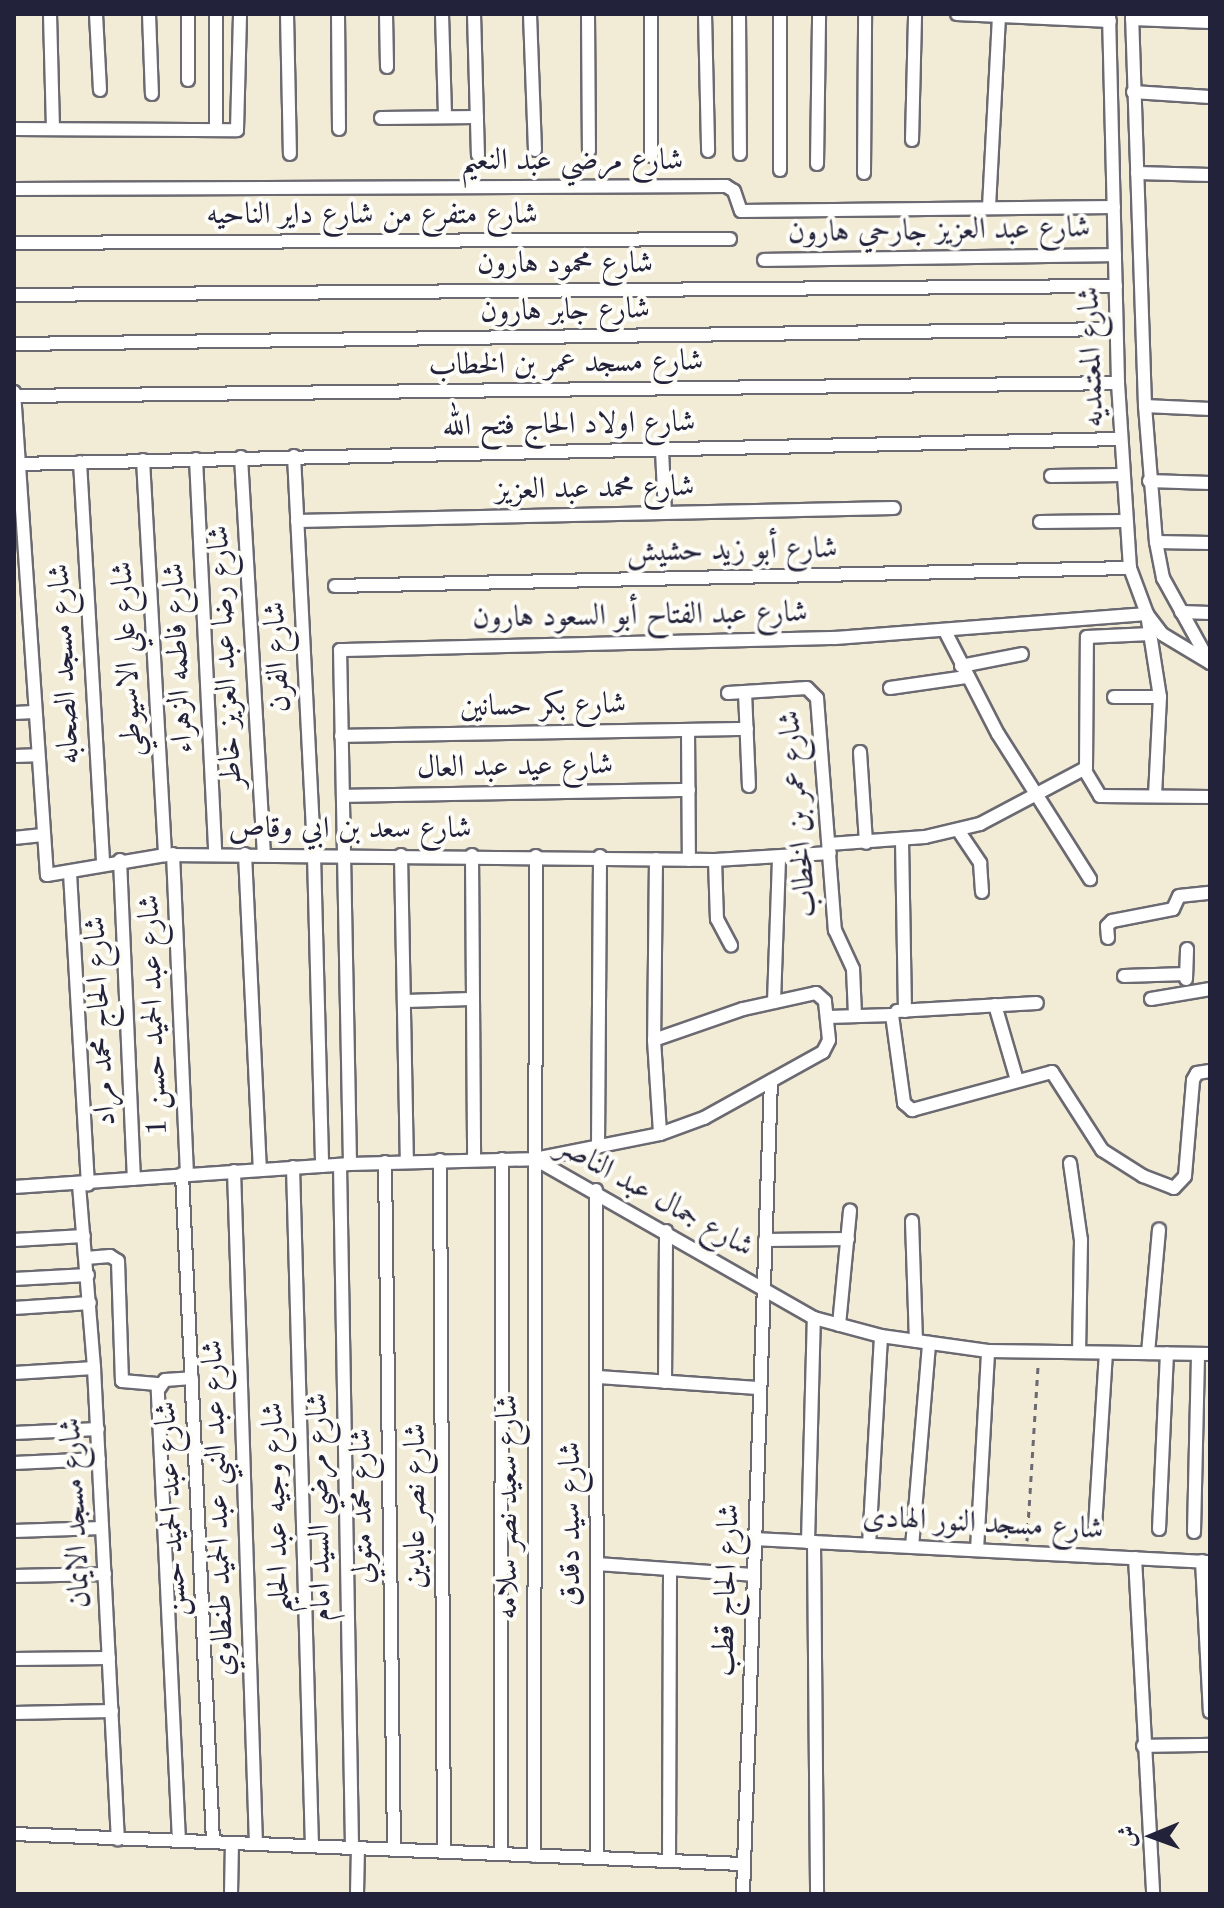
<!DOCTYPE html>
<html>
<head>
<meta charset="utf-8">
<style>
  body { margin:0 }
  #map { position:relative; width:1224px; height:1908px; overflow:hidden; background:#f2ecd6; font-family:"Old Standard TT",Amiri,serif }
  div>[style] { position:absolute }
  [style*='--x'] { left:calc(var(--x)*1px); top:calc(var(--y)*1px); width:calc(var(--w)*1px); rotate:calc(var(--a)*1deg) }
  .path>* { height:3px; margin-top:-1.5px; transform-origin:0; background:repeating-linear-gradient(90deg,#6b6971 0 6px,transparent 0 12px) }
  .roads { filter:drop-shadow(2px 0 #6b6971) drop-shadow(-2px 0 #6b6971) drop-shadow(0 2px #6b6971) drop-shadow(0 -2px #6b6971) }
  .street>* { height:12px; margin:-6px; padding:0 6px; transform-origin:6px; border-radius:6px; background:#fff }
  span { translate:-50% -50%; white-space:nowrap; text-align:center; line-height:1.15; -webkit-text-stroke:8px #fdfcf7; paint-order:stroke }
  .street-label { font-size:30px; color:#22223b }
  .frame { position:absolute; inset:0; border:16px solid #22223b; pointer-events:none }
  .north { position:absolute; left:1112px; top:1796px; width:80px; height:80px; -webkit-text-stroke:6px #fdfcf7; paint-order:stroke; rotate:269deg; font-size:22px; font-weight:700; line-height:32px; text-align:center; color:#22223b }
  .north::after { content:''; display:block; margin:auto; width:28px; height:36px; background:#22223b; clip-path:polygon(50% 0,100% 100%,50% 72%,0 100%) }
</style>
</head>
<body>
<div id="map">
  <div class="path">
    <div style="--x:1027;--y:1541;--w:176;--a:-86.4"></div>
  </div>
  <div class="roads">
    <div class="street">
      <div style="--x:50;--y:14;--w:115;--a:88.5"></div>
      <div style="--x:96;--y:14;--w:76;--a:87"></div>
      <div style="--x:149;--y:14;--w:80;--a:87.9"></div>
      <div style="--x:188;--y:14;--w:66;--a:90"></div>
      <div style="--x:287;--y:14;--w:140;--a:88.8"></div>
      <div style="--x:338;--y:14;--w:115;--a:89.5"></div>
      <div style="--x:386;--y:14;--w:53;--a:88.9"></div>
      <div style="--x:442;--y:14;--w:103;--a:88.3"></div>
      <div style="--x:474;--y:14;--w:141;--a:88.4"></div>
      <div style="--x:530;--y:14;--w:136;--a:87.9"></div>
      <div style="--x:588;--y:14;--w:137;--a:89.6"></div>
      <div style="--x:651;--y:14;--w:142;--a:90"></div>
      <div style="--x:705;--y:14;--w:137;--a:88.7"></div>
      <div style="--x:739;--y:14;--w:140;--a:89.6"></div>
      <div style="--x:957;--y:14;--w:153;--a:2.6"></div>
      <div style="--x:1109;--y:14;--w:369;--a:88.6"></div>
      <div style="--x:1118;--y:383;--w:185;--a:86.3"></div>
      <div style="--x:1130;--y:568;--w:49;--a:69.7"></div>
      <div style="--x:1147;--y:614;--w:25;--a:53"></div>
      <div style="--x:1162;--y:634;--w:56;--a:31.1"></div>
      <div style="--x:1132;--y:14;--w:392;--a:88.1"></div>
      <div style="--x:1145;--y:406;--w:136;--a:85.4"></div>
      <div style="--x:1156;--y:542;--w:37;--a:79"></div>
      <div style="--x:1163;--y:578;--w:97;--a:61.1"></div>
      <div style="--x:1132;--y:19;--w:78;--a:2.2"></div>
      <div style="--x:1133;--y:92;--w:77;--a:3.7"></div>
      <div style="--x:381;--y:118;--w:96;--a:-0.6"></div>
      <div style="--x:14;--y:129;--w:223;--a:0.3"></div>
      <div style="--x:237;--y:130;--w:116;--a:-88.5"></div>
      <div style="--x:216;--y:129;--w:115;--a:-90"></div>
      <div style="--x:912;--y:140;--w:126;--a:-88.6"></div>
      <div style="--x:817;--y:164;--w:150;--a:-89.2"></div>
      <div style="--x:780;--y:170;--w:156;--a:-90"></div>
      <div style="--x:864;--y:173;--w:159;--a:-89.6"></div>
      <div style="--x:1137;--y:173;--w:73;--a:1.6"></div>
      <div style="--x:14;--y:189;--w:712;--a:-0.24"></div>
      <div style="--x:726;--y:186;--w:9;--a:32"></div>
      <div style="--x:734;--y:191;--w:21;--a:71"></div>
      <div style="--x:741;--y:211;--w:373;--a:-0.6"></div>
      <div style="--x:989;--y:207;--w:188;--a:-87"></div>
      <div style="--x:14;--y:243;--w:716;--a:-0.32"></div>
      <div style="--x:764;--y:260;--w:351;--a:-0.8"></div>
      <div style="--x:14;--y:295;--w:1102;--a:-0.47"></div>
      <div style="--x:14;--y:344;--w:1102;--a:-0.78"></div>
      <div style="--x:14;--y:392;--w:484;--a:86.1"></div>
      <div style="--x:47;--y:875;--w:120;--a:-9.6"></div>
      <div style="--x:165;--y:855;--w:550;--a:0.52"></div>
      <div style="--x:715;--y:860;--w:115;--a:-3.5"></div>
      <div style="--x:14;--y:396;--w:1104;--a:-0.67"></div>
      <div style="--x:1145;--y:406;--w:65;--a:2.6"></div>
      <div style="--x:662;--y:450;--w:63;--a:87.3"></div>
      <div style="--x:294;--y:456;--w:400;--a:87.1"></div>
      <div style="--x:314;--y:855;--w:311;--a:88.5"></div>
      <div style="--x:241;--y:457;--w:399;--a:86.7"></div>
      <div style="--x:196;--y:459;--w:395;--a:87.2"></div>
      <div style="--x:143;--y:460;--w:396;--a:86.8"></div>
      <div style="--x:80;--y:462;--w:402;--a:86.7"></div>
      <div style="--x:18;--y:464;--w:1103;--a:-1.3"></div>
      <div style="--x:1051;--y:476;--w:71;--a:-0.8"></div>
      <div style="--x:1149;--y:481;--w:61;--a:1.9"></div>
      <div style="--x:297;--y:521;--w:597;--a:-1.25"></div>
      <div style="--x:1040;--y:522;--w:84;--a:-0.7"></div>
      <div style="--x:1156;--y:542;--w:54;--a:1.1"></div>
      <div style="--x:335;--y:586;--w:795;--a:-1.3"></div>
      <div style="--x:1181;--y:612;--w:29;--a:2"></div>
      <div style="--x:945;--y:631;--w:116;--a:62.8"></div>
      <div style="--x:998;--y:734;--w:172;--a:57.6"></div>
      <div style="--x:961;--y:666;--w:62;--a:-11.1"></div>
      <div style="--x:890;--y:688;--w:77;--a:-8.2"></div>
      <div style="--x:745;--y:692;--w:94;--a:87.6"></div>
      <div style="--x:728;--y:693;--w:79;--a:-3.6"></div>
      <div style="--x:807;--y:688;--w:14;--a:45"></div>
      <div style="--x:817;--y:698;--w:233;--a:85.6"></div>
      <div style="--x:835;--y:930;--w:43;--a:65.2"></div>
      <div style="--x:853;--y:969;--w:46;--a:87.5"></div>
      <div style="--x:1114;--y:697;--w:46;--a:0"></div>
      <div style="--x:14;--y:713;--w:20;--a:-3"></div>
      <div style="--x:688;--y:730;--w:130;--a:89.6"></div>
      <div style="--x:341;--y:736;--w:406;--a:-1"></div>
      <div style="--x:860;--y:752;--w:91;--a:86.2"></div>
      <div style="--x:14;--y:756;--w:23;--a:-2"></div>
      <div style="--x:1086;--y:769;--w:132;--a:-89.6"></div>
      <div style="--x:1087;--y:637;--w:63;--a:-2.7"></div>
      <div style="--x:343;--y:796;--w:346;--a:-1"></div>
      <div style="--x:958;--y:830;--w:40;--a:56"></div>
      <div style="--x:980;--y:863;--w:29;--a:86"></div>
      <div style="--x:14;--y:838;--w:29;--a:-6"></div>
      <div style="--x:902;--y:840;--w:171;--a:89"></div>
      <div style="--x:829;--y:844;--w:96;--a:-4.2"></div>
      <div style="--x:925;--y:837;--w:57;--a:-13.3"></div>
      <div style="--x:980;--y:824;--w:118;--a:-27.9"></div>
      <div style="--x:1084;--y:769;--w:31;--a:59"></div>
      <div style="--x:1100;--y:796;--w:110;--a:0.5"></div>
      <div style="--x:173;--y:854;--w:320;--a:87.5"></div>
      <div style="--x:245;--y:854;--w:315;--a:87.3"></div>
      <div style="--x:401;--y:855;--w:306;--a:88.9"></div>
      <div style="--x:472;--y:855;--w:305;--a:89.6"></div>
      <div style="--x:656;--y:859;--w:181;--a:90.6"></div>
      <div style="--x:654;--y:1040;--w:94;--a:86.3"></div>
      <div style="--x:120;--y:860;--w:319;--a:87.5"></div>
      <div style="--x:715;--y:860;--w:59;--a:88.1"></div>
      <div style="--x:717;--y:919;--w:30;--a:62"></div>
      <div style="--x:70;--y:873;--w:312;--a:86.7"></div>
      <div style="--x:1108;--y:938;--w:12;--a:-95"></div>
      <div style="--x:1107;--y:926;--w:7;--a:-45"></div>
      <div style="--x:1112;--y:921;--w:62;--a:-11.1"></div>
      <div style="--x:1173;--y:909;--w:14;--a:-65"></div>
      <div style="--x:1179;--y:896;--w:31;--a:-6"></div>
      <div style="--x:1124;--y:976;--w:62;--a:-1.8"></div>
      <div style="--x:1186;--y:979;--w:30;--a:-88"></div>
      <div style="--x:1151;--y:999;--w:60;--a:-9.6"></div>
      <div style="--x:404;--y:1001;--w:69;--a:-1.7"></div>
      <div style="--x:774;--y:1002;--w:143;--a:-88"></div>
      <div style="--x:995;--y:1005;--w:78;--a:73.7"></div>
      <div style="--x:897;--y:1011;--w:140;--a:-3.3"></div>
      <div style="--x:828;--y:1017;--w:64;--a:-1.8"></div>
      <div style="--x:892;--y:1015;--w:89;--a:82.2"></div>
      <div style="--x:904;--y:1103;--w:11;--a:41"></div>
      <div style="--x:912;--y:1110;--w:145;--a:-15.2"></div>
      <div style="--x:1052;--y:1072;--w:93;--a:57.3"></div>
      <div style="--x:1102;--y:1150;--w:49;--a:32.4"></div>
      <div style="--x:1143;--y:1176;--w:33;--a:21"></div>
      <div style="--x:1174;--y:1188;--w:16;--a:-47"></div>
      <div style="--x:1185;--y:1176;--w:96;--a:-85.2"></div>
      <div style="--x:1193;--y:1080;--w:8;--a:-60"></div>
      <div style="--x:1197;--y:1073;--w:13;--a:-9"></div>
      <div style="--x:598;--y:1147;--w:291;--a:-89.6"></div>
      <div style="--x:535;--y:1159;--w:127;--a:-11.3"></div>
      <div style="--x:660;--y:1134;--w:47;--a:-20"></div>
      <div style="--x:704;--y:1118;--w:136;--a:-29"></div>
      <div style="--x:823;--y:1052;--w:13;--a:-63"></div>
      <div style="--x:829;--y:1040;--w:39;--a:-96"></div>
      <div style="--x:825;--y:1001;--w:12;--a:-138"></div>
      <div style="--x:816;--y:993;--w:75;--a:167.6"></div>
      <div style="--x:743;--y:1009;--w:94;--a:160.8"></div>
      <div style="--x:440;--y:1160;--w:692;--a:89.67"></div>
      <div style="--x:385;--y:1162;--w:688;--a:89.25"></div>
      <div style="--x:1070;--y:1163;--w:78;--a:81.9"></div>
      <div style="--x:1081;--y:1240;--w:112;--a:91"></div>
      <div style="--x:350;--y:1164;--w:514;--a:-91.11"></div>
      <div style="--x:340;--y:650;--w:495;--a:-1.4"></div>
      <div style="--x:835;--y:638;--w:313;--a:-4.4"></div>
      <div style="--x:1147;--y:614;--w:84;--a:81.1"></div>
      <div style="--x:1160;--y:697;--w:99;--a:92.9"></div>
      <div style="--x:340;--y:1165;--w:683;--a:88.99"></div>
      <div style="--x:293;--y:1167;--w:679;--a:88.4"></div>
      <div style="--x:234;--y:1171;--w:673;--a:88.13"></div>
      <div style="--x:182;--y:1174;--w:669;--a:87.34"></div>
      <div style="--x:79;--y:1185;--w:184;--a:85.3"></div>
      <div style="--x:94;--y:1368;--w:472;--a:87.1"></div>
      <div style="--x:14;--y:1187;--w:337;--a:-3.9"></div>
      <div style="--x:350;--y:1164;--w:185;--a:-1.5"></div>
      <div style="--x:535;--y:1159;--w:321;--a:29.7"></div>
      <div style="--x:814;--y:1318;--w:69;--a:15"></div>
      <div style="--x:881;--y:1336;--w:108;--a:8"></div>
      <div style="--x:988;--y:1351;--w:222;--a:0.8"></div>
      <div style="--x:596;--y:1190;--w:668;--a:89.91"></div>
      <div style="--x:912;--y:1221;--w:120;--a:88.1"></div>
      <div style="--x:14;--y:1240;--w:70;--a:-3.3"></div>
      <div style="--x:765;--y:1240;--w:83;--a:-0.7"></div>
      <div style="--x:86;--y:1258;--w:24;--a:-5"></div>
      <div style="--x:110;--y:1256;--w:9;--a:32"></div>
      <div style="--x:118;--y:1261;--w:120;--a:88.1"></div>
      <div style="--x:122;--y:1381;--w:38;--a:5"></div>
      <div style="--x:14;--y:1279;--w:74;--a:-3.1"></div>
      <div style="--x:14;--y:1308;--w:76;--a:-3.8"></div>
      <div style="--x:839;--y:1325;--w:115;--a:-84.5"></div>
      <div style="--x:1148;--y:1353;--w:124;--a:-84.9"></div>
      <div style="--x:14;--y:1373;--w:80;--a:-3.6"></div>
      <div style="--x:597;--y:1377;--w:162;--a:3.9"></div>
      <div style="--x:665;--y:1382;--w:151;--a:-89.6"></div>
      <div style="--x:14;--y:1433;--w:84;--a:-2.7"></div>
      <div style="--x:14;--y:1463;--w:85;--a:-2.7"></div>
      <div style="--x:1095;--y:1527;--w:174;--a:-86.4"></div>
      <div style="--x:1159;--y:1529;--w:176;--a:-87.4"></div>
      <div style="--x:14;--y:1531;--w:88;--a:-2"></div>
      <div style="--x:1194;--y:1532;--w:178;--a:-88.7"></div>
      <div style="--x:754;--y:1539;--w:457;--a:2.9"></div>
      <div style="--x:808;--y:1542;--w:224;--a:-88.5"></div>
      <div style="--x:814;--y:1542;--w:352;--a:89.5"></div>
      <div style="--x:869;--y:1545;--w:209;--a:-86.7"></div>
      <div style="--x:912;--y:1547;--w:205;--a:-85.2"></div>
      <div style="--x:977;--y:1550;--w:199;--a:-86.8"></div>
      <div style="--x:1135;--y:1558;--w:336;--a:86.9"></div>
      <div style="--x:1202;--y:1561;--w:151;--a:87"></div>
      <div style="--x:597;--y:1564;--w:156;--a:4"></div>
      <div style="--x:14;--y:1576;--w:91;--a:-1.3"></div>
      <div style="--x:14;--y:1659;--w:95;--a:-0.6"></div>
      <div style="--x:14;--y:1713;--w:98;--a:-1.2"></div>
      <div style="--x:1143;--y:1746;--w:67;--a:-0.9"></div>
      <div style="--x:14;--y:1834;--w:730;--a:2.36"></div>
      <div style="--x:179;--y:1841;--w:451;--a:-92.7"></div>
      <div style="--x:158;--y:1390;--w:12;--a:-55"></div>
      <div style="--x:165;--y:1380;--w:27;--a:-4"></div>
      <div style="--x:501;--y:1854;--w:695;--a:-89.92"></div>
      <div style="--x:534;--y:1856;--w:1000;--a:-89.89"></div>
      <div style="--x:669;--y:1861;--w:291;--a:-89.8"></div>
      <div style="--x:231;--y:1894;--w:51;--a:-88.9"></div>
      <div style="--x:357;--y:1894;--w:46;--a:-88.8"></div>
      <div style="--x:743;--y:1894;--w:813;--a:-88.03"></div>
    </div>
  </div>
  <div class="street-label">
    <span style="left:572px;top:161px">شارع مرضي عبد النعيم</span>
    <span style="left:372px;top:215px">شارع متفرع من شارع داير الناحيه</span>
    <span style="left:939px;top:231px;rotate:-1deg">شارع عبد العزيز جارحي هارون</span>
    <span style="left:565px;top:264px">شارع محمود هارون</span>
    <span style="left:565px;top:311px;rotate:-1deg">شارع جابر هارون</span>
    <span style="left:1092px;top:357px;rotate:-92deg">شارع المعتمديه</span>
    <span style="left:566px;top:364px;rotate:-1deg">شارع مسجد عمر بن الخطاب</span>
    <span style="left:569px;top:425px;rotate:-1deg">شارع اولاد الحاج فتح الله</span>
    <span style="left:595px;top:489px;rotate:-1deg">شارع محمد عبد العزيز</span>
    <span style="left:732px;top:551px;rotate:-1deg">شارع أبو زيد حشيش</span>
    <span style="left:640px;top:616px;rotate:-1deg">شارع عبد الفتاح أبو السعود هارون</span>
    <span style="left:226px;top:657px;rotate:-93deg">شارع رضا عبد العزيز خاطر</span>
    <span style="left:278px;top:657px;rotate:-93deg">شارع الفرن</span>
    <span style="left:179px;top:658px;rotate:-93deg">شارع فاطمه الزهراء</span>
    <span style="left:128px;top:659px;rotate:-93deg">شارع علي الاسيوطي</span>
    <span style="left:65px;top:664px;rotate:-93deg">شارع مسجد الصحابه</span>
    <span style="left:543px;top:706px;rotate:-1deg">شارع بكر حسانين</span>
    <span style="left:515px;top:767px;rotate:-1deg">شارع عيد عبد العال</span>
    <span style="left:799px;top:814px;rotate:-95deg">شارع عمر بن الخطاب</span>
    <span style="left:350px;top:829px">شارع سعد بن ابي وقاص</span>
    <span style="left:154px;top:1015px;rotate:-92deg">شارع عبد الحميد حسن 1</span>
    <span style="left:101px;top:1021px;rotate:-93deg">شارع الحاج محمد مراد</span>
    <span style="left:655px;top:1197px;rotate:29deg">شارع جمال عبد الناصر</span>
    <span style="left:363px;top:1506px;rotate:-91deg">شارع محمد متولي</span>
    <span style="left:416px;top:1506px;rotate:-90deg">شارع نصر عابدين</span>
    <span style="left:320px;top:1507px;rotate:-91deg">شارع مرضي السيد امام</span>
    <span style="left:508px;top:1507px;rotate:-90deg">شارع سعيد نصر سلامه</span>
    <span style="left:219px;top:1508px;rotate:-92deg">شارع عبد النبي عبد الحميد طنطاوي</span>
    <span style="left:277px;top:1508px;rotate:-92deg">شارع وجيه عبد الحليم</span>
    <span style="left:172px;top:1509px;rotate:-93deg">شارع عبد الحميد حسن</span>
    <span style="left:76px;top:1513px;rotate:-93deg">شارع مسجد الايمان</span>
    <span style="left:571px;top:1524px;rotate:-90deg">شارع سيد دقدق</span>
    <span style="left:983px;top:1524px;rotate:3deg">شارع مسجد النور الهادى</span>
    <span style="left:727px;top:1590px;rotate:-88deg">شارع الحاج قطب</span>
  </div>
  <div class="frame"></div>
  <div class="north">ش</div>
</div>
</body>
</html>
